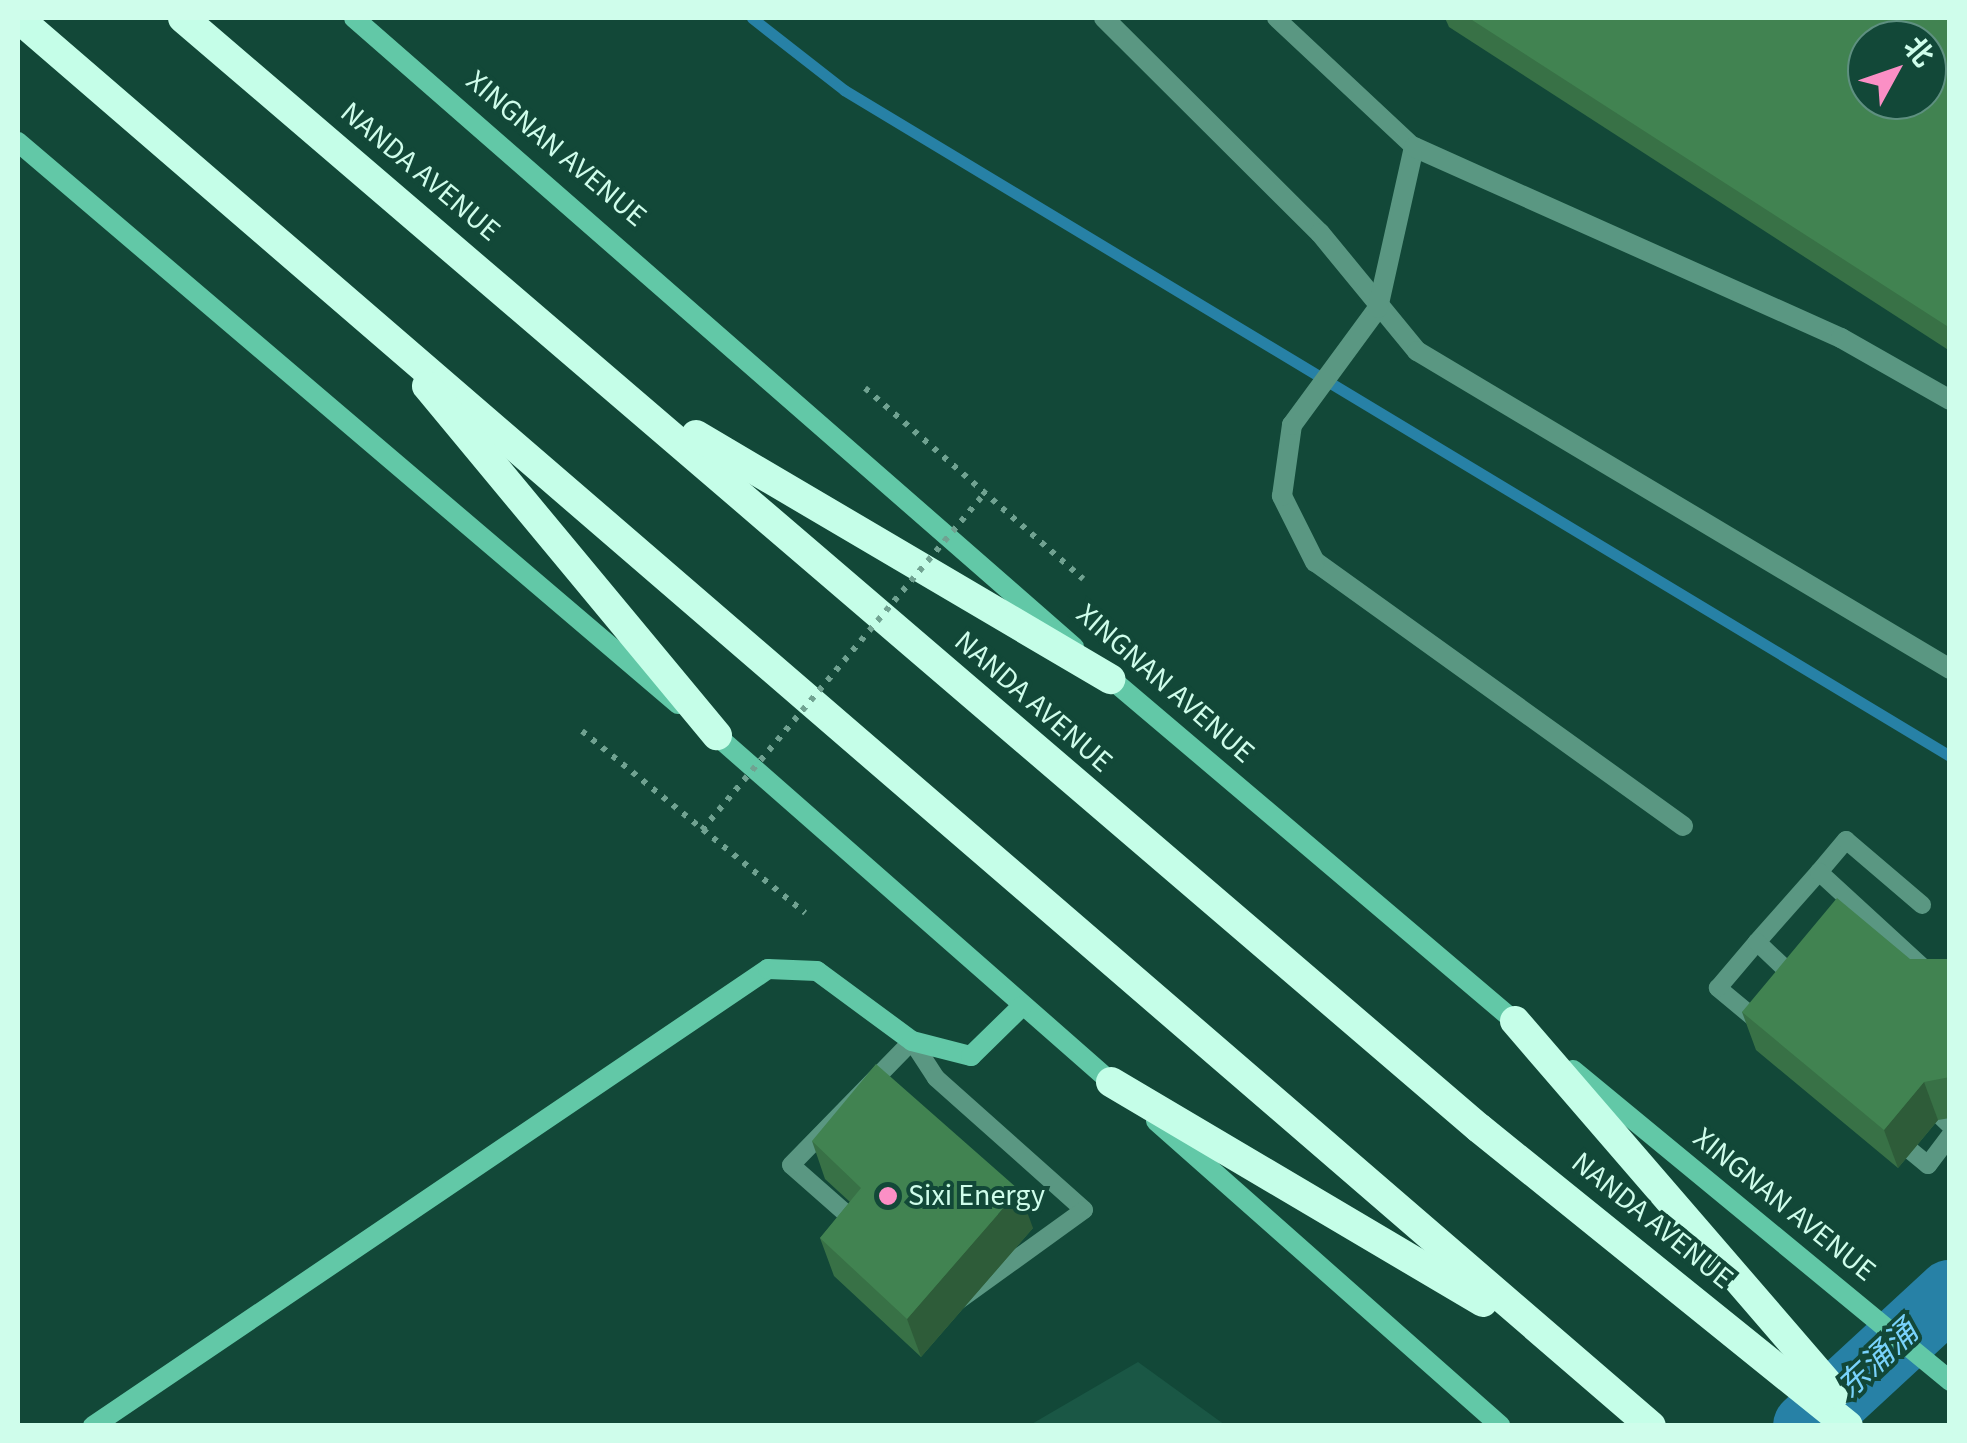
<!DOCTYPE html>
<html>
<head>
<meta charset="utf-8">
<style>
  body { margin:0 }
  #map { position:relative; width:1967px; height:1443px; overflow:hidden; background:#124838; font-family:"Source Sans 3","Noto Sans SC",sans-serif }
  div>[style] { position:absolute }
  [style*='--x'] { left:calc(var(--x)*1px); top:calc(var(--y)*1px); width:calc(var(--w)*1px); rotate:calc(var(--a)*1deg) }
  .built>* { inset:0; background:#1a5745 }
  .stream>* { height:11px; margin:-5.5px; padding:0 5.5px; transform-origin:5.5px; border-radius:5.5px; background:#2781a6 }
  .river>* { height:68px; margin:-34px; padding:0 34px; transform-origin:34px; border-radius:34px; background:#2781a6 }
  .path>* { height:6px; margin-top:-3px; transform-origin:0; background:repeating-linear-gradient(90deg,#70a291 0 5px,transparent 0 13px) }
  .lane>* { height:18px; margin:-9px; padding:0 9px; transform-origin:9px; border-radius:9px; background:#5a9782 }
  .street>* { height:20px; margin:-10px; padding:0 10px; transform-origin:10px; border-radius:10px; background:#5a9782 }
  .secondary>* { height:20px; margin:-10px; padding:0 10px; transform-origin:10px; border-radius:10px; background:#62c8a7 }
  .highway>* { height:30px; margin:-15px; padding:0 15px; transform-origin:15px; border-radius:15px; background:#c5fee8 }
  .path-bridge>* { height:6px; margin-top:-3px; transform-origin:0; background:repeating-linear-gradient(90deg,#70a291 0 5px,transparent 0 13px) }
  .wall>* { inset:0; background:#387146 }
  .shaded-wall>* { inset:0; background:#2e5c39 }
  .building>* { inset:0; background:#418351 }
  .dots>* { width:28px; height:28px; translate:-50% -50%; box-sizing:border-box; border:5px solid #124838; border-radius:50% }
  span { translate:-50% -50%; white-space:nowrap; text-align:center; line-height:1.15; -webkit-text-stroke:8px #124838; paint-order:stroke }
  .street-label { font-size:30px; color:#cffdeb }
  .poi-label { font-size:30px; color:#cffdeb }
  .left { translate:0 -50%; text-align:left }
  .water-label { font-size:32px; color:#79d2fb; font-style:italic }
  .frame { position:absolute; inset:0; border:20px solid #cffdeb; pointer-events:none }
  .north { position:absolute; left:1847px; top:20px; width:100px; height:100px; box-sizing:border-box; background:#124838; border:2px solid #5e9080; border-radius:50%; rotate:50deg; font-size:28px; font-weight:700; line-height:40px; text-align:center; color:#cffdeb }
  .north::after { content:''; display:block; margin:auto; width:35px; height:45px; background:#fb8fc5; clip-path:polygon(50% 0,100% 100%,50% 72%,0 100%) }
</style>
</head>
<body>
<div id="map">
  <div class="built">
    <div style="clip-path:polygon(1138px 1362px,1225px 1425px,1030px 1425px)"></div>
  </div>
  <div class="stream">
    <div style="--x:752;--y:18;--w:117;--a:38"></div>
    <div style="--x:844;--y:90;--w:1291;--a:31.06"></div>
  </div>
  <div class="river">
    <div style="--x:1807;--y:1426;--w:195;--a:-42.7"></div>
  </div>
  <div class="path">
    <div style="--x:865;--y:388;--w:290;--a:41.2"></div>
    <div style="--x:582;--y:731;--w:288;--a:39.2"></div>
  </div>
  <div class="lane">
    <div style="--x:1276;--y:18;--w:189;--a:43.1"></div>
    <div style="--x:1819;--y:872;--w:42;--a:-49.8"></div>
    <div style="--x:1846;--y:840;--w:100;--a:40.5"></div>
    <div style="--x:1757;--y:942;--w:94;--a:-48.5"></div>
    <div style="--x:1819;--y:872;--w:154;--a:42.6"></div>
    <div style="--x:1760;--y:1023;--w:55;--a:-140.2"></div>
    <div style="--x:1718;--y:988;--w:60;--a:-49.7"></div>
    <div style="--x:1757;--y:942;--w:55;--a:43.5"></div>
    <div style="--x:912;--y:1041;--w:44;--a:57"></div>
    <div style="--x:936;--y:1078;--w:198;--a:41.7"></div>
    <div style="--x:1084;--y:1210;--w:164;--a:144.2"></div>
    <div style="--x:951;--y:1306;--w:213;--a:-138.6"></div>
    <div style="--x:791;--y:1165;--w:173;--a:-45.7"></div>
    <div style="--x:1928;--y:1104;--w:30;--a:44"></div>
    <div style="--x:1894;--y:1137;--w:44;--a:39.5"></div>
    <div style="--x:1928;--y:1165;--w:36;--a:-53"></div>
  </div>
  <div class="street">
    <div style="--x:1104;--y:18;--w:305;--a:44.9"></div>
    <div style="--x:1320;--y:233;--w:153;--a:50.6"></div>
    <div style="--x:1417;--y:351;--w:621;--a:30.82"></div>
    <div style="--x:1683;--y:826;--w:453;--a:-144.3"></div>
    <div style="--x:1315;--y:562;--w:74;--a:-116.6"></div>
    <div style="--x:1282;--y:496;--w:72;--a:-82"></div>
    <div style="--x:1292;--y:425;--w:145;--a:-53.7"></div>
    <div style="--x:1378;--y:308;--w:165;--a:-77.4"></div>
    <div style="--x:1414;--y:147;--w:468;--a:24.1"></div>
    <div style="--x:1841;--y:338;--w:125;--a:29.6"></div>
  </div>
  <div class="secondary">
    <div style="--x:354;--y:18;--w:956;--a:41.14"></div>
    <div style="--x:18;--y:142;--w:867;--a:40.41"></div>
    <div style="--x:1104;--y:673;--w:551;--a:40.29"></div>
    <div style="--x:709;--y:729;--w:546;--a:41.28"></div>
    <div style="--x:1573;--y:1070;--w:489;--a:39.5"></div>
    <div style="--x:1156;--y:1121;--w:460;--a:41.5"></div>
    <div style="--x:93;--y:1426;--w:815;--a:-34.1"></div>
    <div style="--x:768;--y:969;--w:49;--a:2.3"></div>
    <div style="--x:817;--y:971;--w:118;--a:36.4"></div>
    <div style="--x:912;--y:1041;--w:61;--a:14.3"></div>
    <div style="--x:971;--y:1056;--w:71;--a:-44.4"></div>
  </div>
  <div class="highway">
    <div style="--x:18;--y:18;--w:2156;--a:40.77"></div>
    <div style="--x:183;--y:18;--w:1706;--a:40.58"></div>
    <div style="--x:1479;--y:1128;--w:474;--a:38.9"></div>
    <div style="--x:427;--y:386;--w:454;--a:50.3"></div>
    <div style="--x:696;--y:435;--w:481;--a:30.5"></div>
    <div style="--x:1515;--y:1021;--w:491;--a:49.2"></div>
    <div style="--x:1111;--y:1082;--w:432;--a:30.6"></div>
  </div>
  <div class="path-bridge">
    <div style="--x:702;--y:830;--w:441;--a:-50"></div>
  </div>
  <div class="wall">
    <div style="clip-path:polygon(1445px 18px,1950px 18px,1950px 351px,1449px 27px)"></div>
    <div style="clip-path:polygon(1910px 959px,1950px 959px,1950px 1118px,1938px 1120px,1898px 1168px,1756px 1050px,1742px 1012px)"></div>
    <div style="clip-path:polygon(812px 1141px,1033px 1228px,921px 1357px,834px 1276px,820px 1238px,850px 1202px,825px 1179px)"></div>
  </div>
  <div class="shaded-wall">
    <div style="clip-path:polygon(1924px 1082px,1938px 1120px,1898px 1168px,1884px 1130px)"></div>
    <div style="clip-path:polygon(1019px 1190px,1033px 1228px,921px 1357px,907px 1319px)"></div>
  </div>
  <div class="building">
    <div style="clip-path:polygon(evenodd,1469px 18px,1950px 18px,1950px 328px,1469px 18px,1867px 40px,1927px 40px,1927px 100px,1867px 100px,1867px 40px)"></div>
    <div style="clip-path:polygon(1837px 898px,1910px 959px,1950px 959px,1950px 1077px,1924px 1082px,1884px 1130px,1742px 1012px)"></div>
    <div style="clip-path:polygon(876px 1064px,1019px 1190px,907px 1319px,820px 1238px,861px 1188px,812px 1141px)"></div>
  </div>
  <div class="dots">
    <div style="left:888px;top:1196px;background:#fb8fc5"></div>
  </div>
  <div class="street-label">
    <span style="left:556px;top:149px;rotate:40deg">XINGNAN AVENUE</span>
    <span style="left:420px;top:172px;rotate:40deg">NANDA AVENUE</span>
    <span style="left:1165px;top:684px;rotate:41deg">XINGNAN AVENUE</span>
    <span style="left:1033px;top:702px;rotate:41deg">NANDA AVENUE</span>
    <span style="left:1784px;top:1205px;rotate:39deg">XINGNAN AVENUE</span>
    <span style="left:1652px;top:1221px;rotate:39deg">NANDA AVENUE</span>
  </div>
  <div class="poi-label">
    <span class="left" style="left:908px;top:1196px">Sixi Energy</span>
  </div>
  <div class="water-label">
    <span style="left:1878px;top:1360px;rotate:-43deg">东涌涌</span>
  </div>
  <div class="frame"></div>
  <div class="north">北</div>
</div>
</body>
</html>
